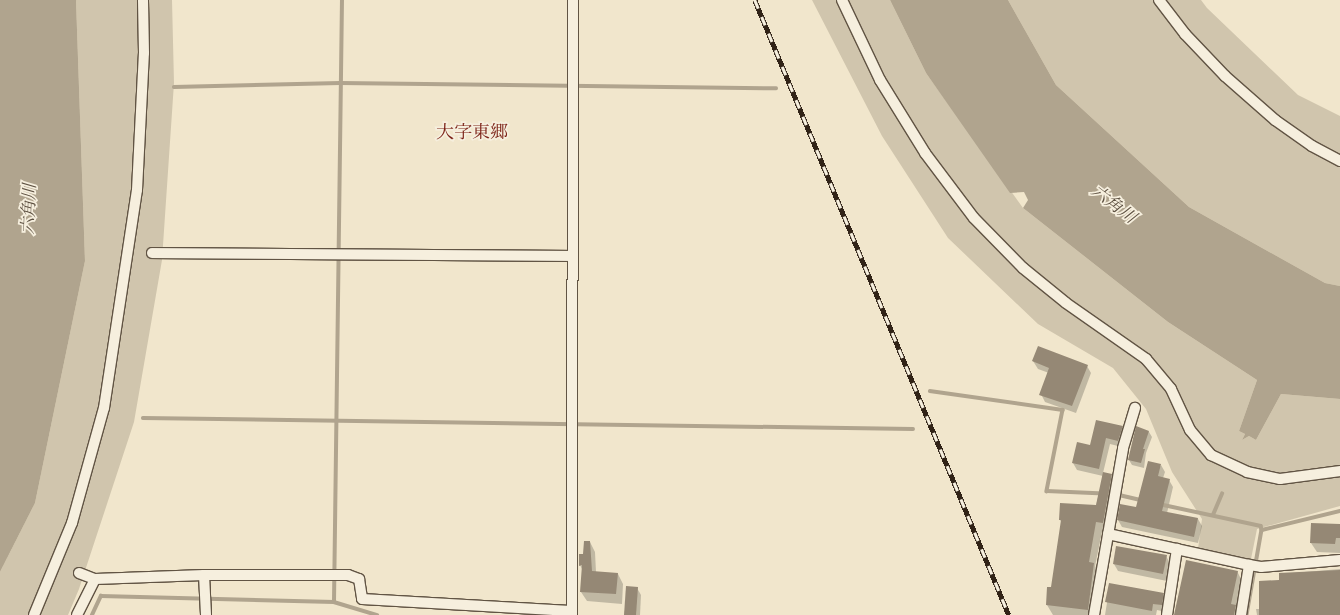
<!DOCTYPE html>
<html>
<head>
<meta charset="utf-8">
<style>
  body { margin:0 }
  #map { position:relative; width:1340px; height:615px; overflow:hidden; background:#f1e6cc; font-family:Vollkorn,"Noto Serif JP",serif }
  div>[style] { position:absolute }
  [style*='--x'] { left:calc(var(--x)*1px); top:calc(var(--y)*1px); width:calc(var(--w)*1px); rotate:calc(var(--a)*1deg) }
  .green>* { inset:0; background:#d0c5ad }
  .water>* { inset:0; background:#b0a48e }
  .shadow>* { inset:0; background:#0003 }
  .stream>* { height:3.5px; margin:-1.75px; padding:0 1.75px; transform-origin:1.75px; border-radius:1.75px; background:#b0a48e }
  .building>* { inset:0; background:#958875 }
  .roads { filter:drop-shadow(1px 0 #615444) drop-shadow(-1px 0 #615444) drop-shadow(0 1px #615444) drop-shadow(0 -1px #615444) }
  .minor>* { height:10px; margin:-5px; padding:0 5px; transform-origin:5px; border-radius:5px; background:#f6efde }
  .rail>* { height:4.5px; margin-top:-2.25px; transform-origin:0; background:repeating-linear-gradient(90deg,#f6efde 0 9px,#312317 0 18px); box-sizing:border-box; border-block:1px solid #312317 }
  span { translate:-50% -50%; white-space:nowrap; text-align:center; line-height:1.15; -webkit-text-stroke:3.5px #f6efde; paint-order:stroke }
  .water-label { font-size:17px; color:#5d5041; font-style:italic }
  .quarter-label { font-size:18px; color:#7a1f14 }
</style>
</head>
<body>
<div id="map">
  <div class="green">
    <div style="clip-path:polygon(76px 0,172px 0,174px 83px,162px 260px,134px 422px,79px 589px,68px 615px,0 615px,0 572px,35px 503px,85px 261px)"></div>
    <div style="clip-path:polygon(812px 0,890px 0,926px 73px,1023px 208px,1168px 322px,1257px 380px,1239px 431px,1245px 434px,1242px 440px,1249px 436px,1256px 440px,1281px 394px,1340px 399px,1340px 506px,1257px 529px,1251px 559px,1198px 549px,1202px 519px,1172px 472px,1146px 409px,1113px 368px,1038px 324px,948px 238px,882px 136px)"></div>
    <div style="clip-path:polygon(1008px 0,1201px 0,1207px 8px,1298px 95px,1340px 116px,1340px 286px,1325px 283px,1189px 207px,1056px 85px)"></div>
  </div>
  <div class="water">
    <div style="clip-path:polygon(0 0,76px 0,85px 261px,35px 503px,0 572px)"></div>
    <div style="clip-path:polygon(890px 0,1008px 0,1056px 85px,1189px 207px,1325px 283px,1340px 286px,1340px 399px,1281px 394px,1256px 440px,1249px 436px,1242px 440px,1245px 434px,1239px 431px,1257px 380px,1168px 322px,1023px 208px,1028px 200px,1024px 192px,1010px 193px,926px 73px)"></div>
  </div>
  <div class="shadow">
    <div style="clip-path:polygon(1033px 361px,1087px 366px,1091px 373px,1076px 413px,1045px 402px,1041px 394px,1049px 373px,1038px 369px)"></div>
    <div style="clip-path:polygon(1122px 427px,1126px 435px,1122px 447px,1110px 444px,1103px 473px,1111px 475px,1117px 485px,1109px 532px,1102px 532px,1095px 566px,1099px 573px,1094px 615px,1053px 615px,1047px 605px,1052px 588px,1062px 523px,1060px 520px,1096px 506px,1103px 476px,1077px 470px,1073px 463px,1091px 446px)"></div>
    <div style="clip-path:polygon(1137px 428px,1149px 432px,1152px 437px,1146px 453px,1144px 468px,1132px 465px,1129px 460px)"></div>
    <div style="clip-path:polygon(1161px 465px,1165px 472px,1163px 478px,1169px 480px,1173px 487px,1167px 513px,1198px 519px,1202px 526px,1198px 543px,1122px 527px,1118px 520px,1121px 505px,1137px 509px)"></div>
    <div style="clip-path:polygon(1312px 524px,1340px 525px,1340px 553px,1317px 552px,1311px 543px)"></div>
    <div style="clip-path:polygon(590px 542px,595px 552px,596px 572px,618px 574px,623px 584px,622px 604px,587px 601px,581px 592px,583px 571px,580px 565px)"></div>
    <div style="clip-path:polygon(1166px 556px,1170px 563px,1167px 581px,1118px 571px,1114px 564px)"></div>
    <div style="clip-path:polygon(1340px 569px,1340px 615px,1257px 615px,1256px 609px,1260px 609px,1280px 581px,1280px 574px)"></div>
    <div style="clip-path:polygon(1237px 571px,1241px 579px,1236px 607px,1239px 615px,1175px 615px)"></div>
    <div style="clip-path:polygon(1110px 584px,1163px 594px,1167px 601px,1166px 612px,1157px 610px,1156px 615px,1105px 615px)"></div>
    <div style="clip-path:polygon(637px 588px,641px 595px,640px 615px,625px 615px)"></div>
  </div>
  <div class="stream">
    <div style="--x:174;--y:87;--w:166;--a:-1.4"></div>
    <div style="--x:340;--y:83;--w:436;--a:0.7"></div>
    <div style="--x:930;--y:391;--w:134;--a:8.1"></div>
    <div style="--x:1063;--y:410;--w:83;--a:101.2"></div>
    <div style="--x:1047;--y:491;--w:68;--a:2.5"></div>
    <div style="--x:1115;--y:494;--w:27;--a:13"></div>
    <div style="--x:143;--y:418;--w:770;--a:0.82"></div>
    <div style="--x:1159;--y:504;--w:104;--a:12.2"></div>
    <div style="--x:1261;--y:526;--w:4;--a:76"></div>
    <div style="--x:1262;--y:530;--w:86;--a:100"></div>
    <div style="--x:1213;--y:515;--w:23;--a:-67"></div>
    <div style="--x:1262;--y:530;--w:80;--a:-13.7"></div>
    <div style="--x:334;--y:602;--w:602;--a:-89.24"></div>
    <div style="--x:92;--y:615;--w:21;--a:-65"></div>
    <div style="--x:101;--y:596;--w:233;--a:1.5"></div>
    <div style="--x:334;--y:602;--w:45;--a:16.8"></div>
  </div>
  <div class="building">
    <div style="clip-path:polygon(1038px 346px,1088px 365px,1072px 406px,1039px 395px,1049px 368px,1032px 361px)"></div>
    <div style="clip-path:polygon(1096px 420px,1123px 426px,1118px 441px,1106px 438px,1099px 469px,1072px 463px,1077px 442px,1090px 445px)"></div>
    <div style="clip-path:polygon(1136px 426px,1149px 431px,1143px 449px,1145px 449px,1141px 463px,1128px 460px)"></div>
    <div style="clip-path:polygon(1148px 461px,1161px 464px,1158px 476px,1170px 479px,1162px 511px,1198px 518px,1194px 537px,1117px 520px,1120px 504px,1136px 507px)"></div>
    <div style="clip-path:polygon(1103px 472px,1112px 474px,1103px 523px,1096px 522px,1089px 562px,1094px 563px,1088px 610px,1046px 605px,1047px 587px,1051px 587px,1061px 520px,1059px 520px,1060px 503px,1096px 505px)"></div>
    <div style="clip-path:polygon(1311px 523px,1340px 524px,1340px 538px,1336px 538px,1335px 544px,1310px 543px)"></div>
    <div style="clip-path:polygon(584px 541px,590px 541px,592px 571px,618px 573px,616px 594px,580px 592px,582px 565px,579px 566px,579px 554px,583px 554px)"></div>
    <div style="clip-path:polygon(1116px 546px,1167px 555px,1163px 574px,1113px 564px)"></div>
    <div style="clip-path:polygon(1186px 560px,1238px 571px,1231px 604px,1236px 605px,1234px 615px,1174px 615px)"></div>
    <div style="clip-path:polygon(1340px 570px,1340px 615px,1259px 615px,1259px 581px,1279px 580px,1279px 573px)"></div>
    <div style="clip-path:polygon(1109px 583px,1164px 593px,1162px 605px,1153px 604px,1152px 611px,1105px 602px)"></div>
    <div style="clip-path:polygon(626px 586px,638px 587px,636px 615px,624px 615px)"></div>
  </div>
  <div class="roads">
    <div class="minor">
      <div style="--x:842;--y:0;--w:89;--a:64.6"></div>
      <div style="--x:880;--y:80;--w:86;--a:58.3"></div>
      <div style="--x:925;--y:153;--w:81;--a:53"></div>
      <div style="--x:974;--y:218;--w:70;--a:45.6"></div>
      <div style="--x:1023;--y:268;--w:55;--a:39.1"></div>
      <div style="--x:1066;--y:303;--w:98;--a:35"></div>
      <div style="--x:1146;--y:359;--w:39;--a:50"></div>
      <div style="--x:1171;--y:389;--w:45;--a:65.1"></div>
      <div style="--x:1190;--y:430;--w:33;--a:50"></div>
      <div style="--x:1211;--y:455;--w:40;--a:25"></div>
      <div style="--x:1247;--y:472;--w:34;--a:12"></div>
      <div style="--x:1280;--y:479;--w:61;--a:-7.6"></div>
      <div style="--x:1159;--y:0;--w:43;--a:52.6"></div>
      <div style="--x:1185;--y:34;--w:58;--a:46.4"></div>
      <div style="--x:1225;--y:76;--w:67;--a:41.3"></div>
      <div style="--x:1275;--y:120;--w:45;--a:35.1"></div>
      <div style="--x:1312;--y:146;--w:32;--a:28"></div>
      <div style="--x:152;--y:253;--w:420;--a:0.4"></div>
      <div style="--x:1108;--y:534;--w:144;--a:12.4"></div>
      <div style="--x:1249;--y:565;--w:12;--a:9"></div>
      <div style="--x:1261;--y:567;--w:79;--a:-5.1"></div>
      <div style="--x:79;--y:573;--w:17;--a:21"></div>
      <div style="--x:95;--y:579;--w:109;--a:-2.1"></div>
      <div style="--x:204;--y:575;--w:144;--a:0"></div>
      <div style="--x:348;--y:575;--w:12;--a:20"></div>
      <div style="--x:359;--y:579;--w:20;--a:81"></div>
      <div style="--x:362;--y:599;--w:209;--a:3.3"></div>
      <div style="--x:204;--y:575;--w:40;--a:87.1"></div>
      <div style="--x:34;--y:615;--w:100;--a:-67.6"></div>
      <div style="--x:72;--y:523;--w:119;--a:-74.5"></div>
      <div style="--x:104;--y:408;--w:220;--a:-81.4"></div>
      <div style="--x:137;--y:190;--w:137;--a:-87.1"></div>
      <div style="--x:144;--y:53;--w:53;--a:-91.1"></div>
      <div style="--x:77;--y:615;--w:40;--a:-63.4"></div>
      <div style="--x:572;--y:615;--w:615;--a:-89.91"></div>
      <div style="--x:1094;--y:615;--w:169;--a:-80.1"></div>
      <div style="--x:1123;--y:448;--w:42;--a:-73.3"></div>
      <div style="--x:1167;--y:615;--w:67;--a:-81.4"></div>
      <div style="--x:1241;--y:615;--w:51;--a:-80.9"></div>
    </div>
  </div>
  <div class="rail">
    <div style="--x:755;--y:0;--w:665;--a:67.56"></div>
  </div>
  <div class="water-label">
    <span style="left:1113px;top:205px;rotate:37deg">六角川</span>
    <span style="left:30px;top:209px;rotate:-88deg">六角川</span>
  </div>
  <div class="quarter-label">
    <span style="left:472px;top:134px">大字東郷</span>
  </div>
</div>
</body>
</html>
